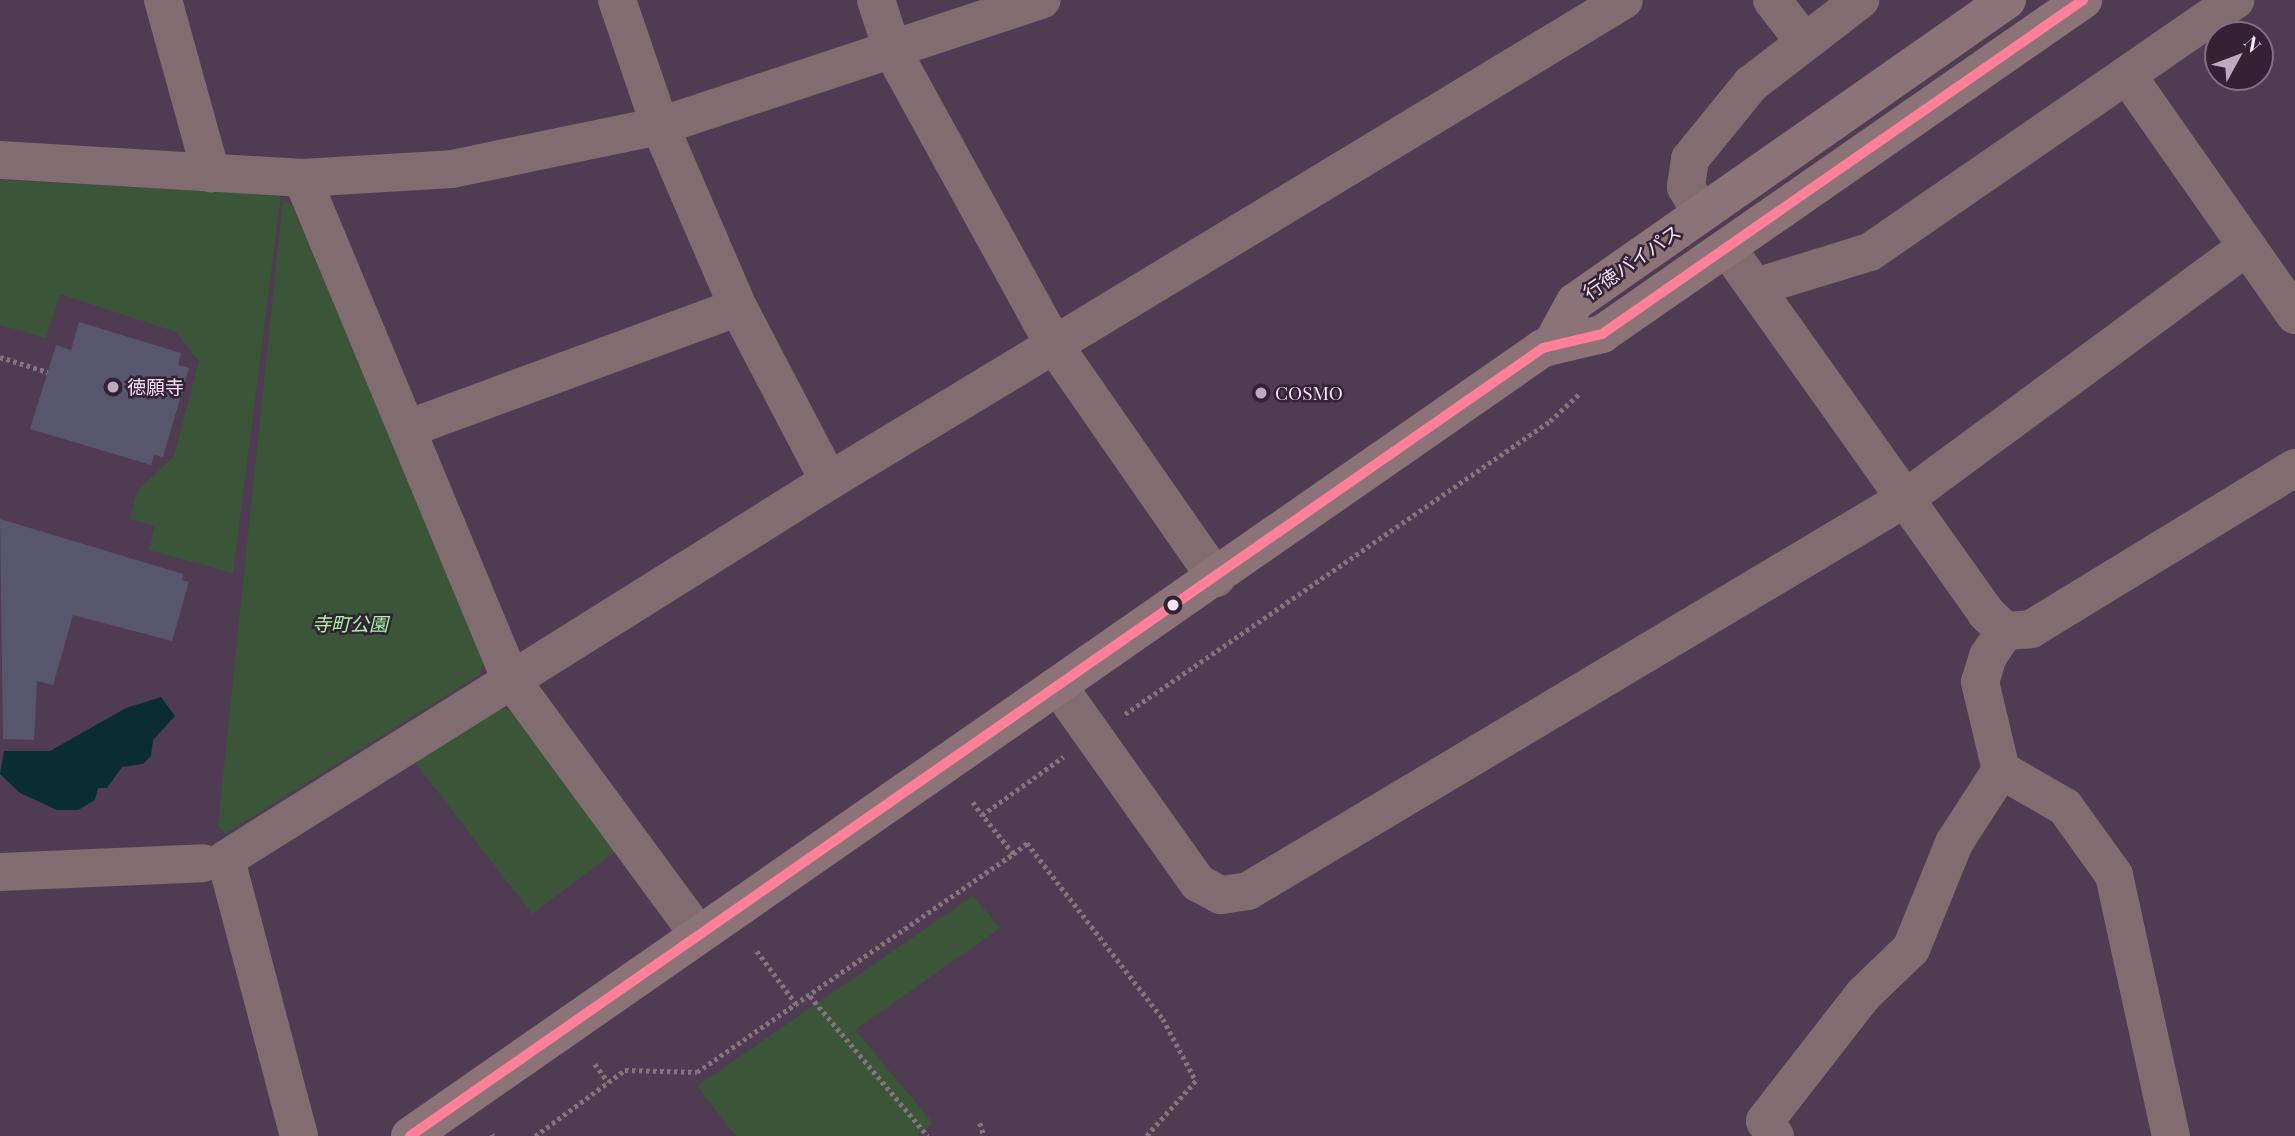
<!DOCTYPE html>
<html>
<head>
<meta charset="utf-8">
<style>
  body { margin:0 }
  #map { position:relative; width:2295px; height:1136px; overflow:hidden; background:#4f3c52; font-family:"Playfair Display","Noto Sans JP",serif }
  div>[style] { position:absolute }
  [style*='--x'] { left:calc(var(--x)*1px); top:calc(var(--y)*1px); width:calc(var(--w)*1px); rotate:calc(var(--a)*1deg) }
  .green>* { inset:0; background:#3b5539 }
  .water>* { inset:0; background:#092d33 }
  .building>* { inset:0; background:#58566c }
  .path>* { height:4.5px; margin-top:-2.25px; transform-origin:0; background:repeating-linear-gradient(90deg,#85747b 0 3.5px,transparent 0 7px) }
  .minor>* { height:38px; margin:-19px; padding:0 19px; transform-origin:19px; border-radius:19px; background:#816c6f }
  .major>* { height:38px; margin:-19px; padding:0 19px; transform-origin:19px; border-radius:19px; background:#8c7378 }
  .bus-1>* { height:10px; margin:-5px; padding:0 5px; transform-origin:5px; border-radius:5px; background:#ff8098 }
  .dots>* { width:19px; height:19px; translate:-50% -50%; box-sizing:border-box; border:4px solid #332234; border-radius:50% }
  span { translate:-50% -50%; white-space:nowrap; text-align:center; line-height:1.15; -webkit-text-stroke:5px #332234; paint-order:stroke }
  .street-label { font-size:19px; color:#f9e3fb }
  .poi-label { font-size:19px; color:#f9e3fb }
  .left { translate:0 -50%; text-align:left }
  .park-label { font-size:19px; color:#a7f8a2; font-style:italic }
  .north { position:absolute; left:2204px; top:21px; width:70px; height:70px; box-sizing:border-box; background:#332234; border:2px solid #826f84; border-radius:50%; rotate:49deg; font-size:19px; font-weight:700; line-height:28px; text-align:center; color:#f9e3fb }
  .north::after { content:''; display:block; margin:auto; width:24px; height:32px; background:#bea9c0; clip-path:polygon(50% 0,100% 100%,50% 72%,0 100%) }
</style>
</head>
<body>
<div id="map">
  <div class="green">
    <div style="clip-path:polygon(0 180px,281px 195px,233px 573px,149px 550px,155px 526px,130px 519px,137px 491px,174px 456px,199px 361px,176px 332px,60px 294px,46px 338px,0 325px)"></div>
    <div style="clip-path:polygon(283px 198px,292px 206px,486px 657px,479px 675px,225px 834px,218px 825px)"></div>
    <div style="clip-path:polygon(497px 708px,516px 712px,618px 849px,532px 914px,414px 761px)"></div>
    <div style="clip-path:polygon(973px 896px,1000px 928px,855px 1030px,933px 1123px,916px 1136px,736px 1136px,697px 1086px)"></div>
  </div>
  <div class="water">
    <div style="clip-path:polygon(161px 697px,175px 716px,153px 740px,151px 756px,143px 764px,122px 767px,107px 788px,98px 788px,95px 800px,78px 810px,57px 810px,20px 793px,0 774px,4px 751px,50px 751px,126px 708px)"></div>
  </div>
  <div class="building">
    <div style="clip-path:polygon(79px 322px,181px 353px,178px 365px,189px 368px,163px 457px,154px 455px,151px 465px,30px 429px,56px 345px,71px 350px)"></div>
    <div style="clip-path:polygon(0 519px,183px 574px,182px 580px,189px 582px,172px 641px,73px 615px,53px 685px,37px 681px,34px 740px,3px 739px)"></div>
  </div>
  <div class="path">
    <div style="--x:0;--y:357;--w:50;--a:17.4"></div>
    <div style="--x:1125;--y:714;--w:516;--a:-34.58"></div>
    <div style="--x:1550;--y:421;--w:40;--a:-43"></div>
    <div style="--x:973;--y:802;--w:16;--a:55"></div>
    <div style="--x:1013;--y:854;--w:18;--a:-38"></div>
    <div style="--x:1027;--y:843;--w:222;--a:52.3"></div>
    <div style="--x:1163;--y:1019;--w:70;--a:62"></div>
    <div style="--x:1196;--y:1081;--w:74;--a:131.7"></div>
    <div style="--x:757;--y:951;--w:67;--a:53.5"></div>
    <div style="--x:810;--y:996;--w:183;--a:49.9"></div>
    <div style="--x:595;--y:1064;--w:22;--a:54"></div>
    <div style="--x:980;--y:1123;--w:14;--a:73"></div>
    <div style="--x:492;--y:1134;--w:2;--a:63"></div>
    <div style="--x:535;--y:1136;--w:112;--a:-36.3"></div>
    <div style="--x:625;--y:1070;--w:72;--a:1.6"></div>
    <div style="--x:697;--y:1072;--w:384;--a:-34.6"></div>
    <div style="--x:1013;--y:854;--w:50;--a:-128.5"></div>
    <div style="--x:982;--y:815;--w:100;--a:-35.6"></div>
  </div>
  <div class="minor">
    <div style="--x:163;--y:0;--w:180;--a:74.5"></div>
    <div style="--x:617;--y:0;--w:133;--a:71.2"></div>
    <div style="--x:660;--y:126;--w:197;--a:66.7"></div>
    <div style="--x:738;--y:307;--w:196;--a:62.4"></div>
    <div style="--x:876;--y:0;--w:55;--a:71.9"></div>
    <div style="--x:893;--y:52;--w:334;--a:61.2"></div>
    <div style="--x:1054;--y:345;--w:284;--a:55.2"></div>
    <div style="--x:1772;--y:0;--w:51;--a:52.2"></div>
    <div style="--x:2127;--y:75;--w:293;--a:55"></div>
    <div style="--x:0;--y:160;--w:303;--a:3.4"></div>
    <div style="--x:302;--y:178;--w:150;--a:-3.4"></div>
    <div style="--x:452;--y:169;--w:212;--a:-11.7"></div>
    <div style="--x:660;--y:126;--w:402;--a:-18.3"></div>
    <div style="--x:302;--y:178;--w:542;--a:67.41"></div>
    <div style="--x:510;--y:678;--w:318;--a:53.7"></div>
    <div style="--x:1701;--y:213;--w:30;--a:-120"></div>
    <div style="--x:1686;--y:187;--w:28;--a:-82"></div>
    <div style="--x:1690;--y:159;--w:97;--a:-50.9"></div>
    <div style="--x:1751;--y:84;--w:138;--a:-37.6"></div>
    <div style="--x:1727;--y:248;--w:448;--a:54.6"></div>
    <div style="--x:1986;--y:613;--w:26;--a:43"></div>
    <div style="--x:2005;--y:631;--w:26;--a:-4"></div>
    <div style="--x:2031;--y:629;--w:309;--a:-31.4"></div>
    <div style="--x:1756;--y:287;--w:119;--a:-17.1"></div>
    <div style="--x:1870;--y:252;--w:444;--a:-34.6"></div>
    <div style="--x:407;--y:429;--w:353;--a:-20.2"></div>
    <div style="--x:2005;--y:631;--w:30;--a:124"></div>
    <div style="--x:1988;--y:656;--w:27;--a:107"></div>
    <div style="--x:1980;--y:682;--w:90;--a:76.6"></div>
    <div style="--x:2001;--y:770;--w:74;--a:30"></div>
    <div style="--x:2065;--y:807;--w:84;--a:54.2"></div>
    <div style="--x:2114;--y:875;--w:267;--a:77.7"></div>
    <div style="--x:1058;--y:686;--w:242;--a:54.6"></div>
    <div style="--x:1198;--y:883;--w:26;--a:28"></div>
    <div style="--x:1221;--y:895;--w:27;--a:-8"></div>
    <div style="--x:1248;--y:891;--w:766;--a:-30.85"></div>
    <div style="--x:1906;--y:498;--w:423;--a:-36.4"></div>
    <div style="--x:0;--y:872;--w:203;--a:-2.5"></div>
    <div style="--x:299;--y:1136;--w:286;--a:-104.8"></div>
    <div style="--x:226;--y:859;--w:712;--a:-32.08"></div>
    <div style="--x:829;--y:481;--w:929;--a:-31.18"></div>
    <div style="--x:1775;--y:1136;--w:18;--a:-124"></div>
    <div style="--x:1765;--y:1121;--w:161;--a:-52.1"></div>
    <div style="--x:1864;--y:994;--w:65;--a:-43.8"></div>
    <div style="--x:1911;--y:949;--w:114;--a:-67.9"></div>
    <div style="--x:1954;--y:843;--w:87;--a:-57.2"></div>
  </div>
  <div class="major">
    <div style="--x:1553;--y:342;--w:46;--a:-61.2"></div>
    <div style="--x:1575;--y:302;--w:527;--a:-34.96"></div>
    <div style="--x:410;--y:1136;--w:1380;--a:-34.82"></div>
    <div style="--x:1543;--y:348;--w:61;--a:-13.3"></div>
    <div style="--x:1602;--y:334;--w:586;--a:-34.78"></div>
  </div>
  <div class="bus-1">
    <div style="--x:410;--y:1136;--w:1380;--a:-34.82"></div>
    <div style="--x:1543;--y:348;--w:61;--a:-13.3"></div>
    <div style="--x:1602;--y:334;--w:586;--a:-34.78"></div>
  </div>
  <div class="dots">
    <div style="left:113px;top:387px;background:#bea9c0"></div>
    <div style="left:1261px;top:393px;background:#bea9c0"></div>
    <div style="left:1173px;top:605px;background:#f9e3fb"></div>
  </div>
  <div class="street-label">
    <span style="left:1632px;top:262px;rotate:-35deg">行徳バイパス</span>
  </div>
  <div class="poi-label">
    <span class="left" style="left:127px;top:387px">徳願寺</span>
    <span class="left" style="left:1275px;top:393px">COSMO</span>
  </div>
  <div class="park-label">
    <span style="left:350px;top:624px">寺町公園</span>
  </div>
  <div class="north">N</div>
</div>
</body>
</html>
